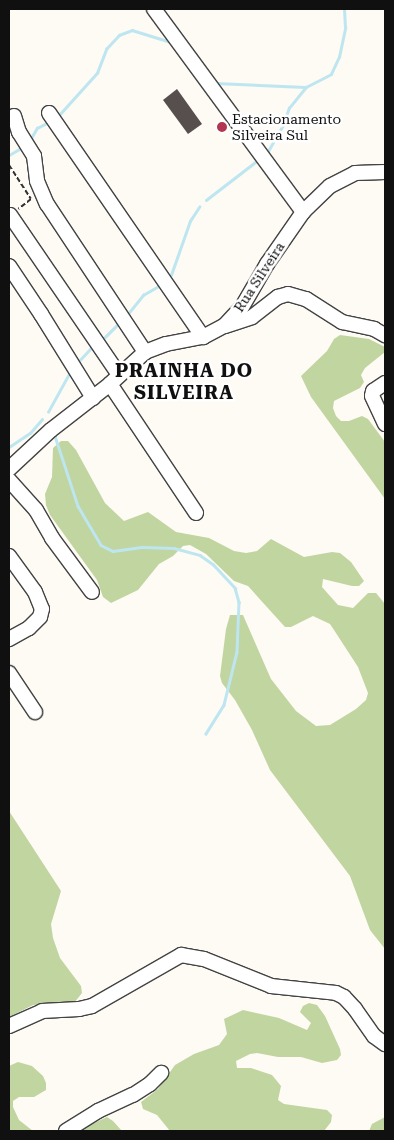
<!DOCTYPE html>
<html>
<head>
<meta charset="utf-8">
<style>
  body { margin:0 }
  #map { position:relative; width:394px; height:1140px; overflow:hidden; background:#fefaf4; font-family:"Roboto Serif",serif }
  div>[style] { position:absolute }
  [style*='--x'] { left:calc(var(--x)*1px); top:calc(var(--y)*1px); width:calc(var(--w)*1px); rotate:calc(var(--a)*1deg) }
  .forest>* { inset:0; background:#c1d5a1 }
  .stream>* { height:2.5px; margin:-1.25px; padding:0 1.25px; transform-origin:1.25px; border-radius:1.25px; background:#bde6f0 }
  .building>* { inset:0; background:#574f4d }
  .path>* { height:2px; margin-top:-1px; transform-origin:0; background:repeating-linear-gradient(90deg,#323232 0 5px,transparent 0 7.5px) }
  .roads { filter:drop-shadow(1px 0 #434343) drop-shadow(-1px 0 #434343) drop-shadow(0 1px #434343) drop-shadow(0 -1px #434343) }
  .minor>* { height:14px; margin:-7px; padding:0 7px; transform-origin:7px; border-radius:7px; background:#fff }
  .dots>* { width:14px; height:14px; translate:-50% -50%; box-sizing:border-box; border:2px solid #fff; border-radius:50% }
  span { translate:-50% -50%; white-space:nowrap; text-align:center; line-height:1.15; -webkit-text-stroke:5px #fff; paint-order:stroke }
  .poi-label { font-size:14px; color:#101010 }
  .left { translate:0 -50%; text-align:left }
  .street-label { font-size:14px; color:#101010 }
  .district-label { font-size:19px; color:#101010; font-weight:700; letter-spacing:1px }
  .frame { position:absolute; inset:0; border:10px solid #101010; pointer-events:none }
</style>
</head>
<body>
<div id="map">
  <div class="forest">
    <div style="clip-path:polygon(340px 335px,369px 339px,385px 347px,385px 352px,365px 368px,361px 375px,364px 382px,360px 388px,334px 401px,333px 408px,336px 416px,341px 421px,349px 421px,362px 416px,368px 419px,385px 442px,385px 499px,311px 397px,301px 376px,327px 351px,334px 339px)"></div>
    <div style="clip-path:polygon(61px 441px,68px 441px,76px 450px,105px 503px,124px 521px,148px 512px,176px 532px,209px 538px,234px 551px,246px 553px,257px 551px,271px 539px,304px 557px,332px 552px,340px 553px,351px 562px,364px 581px,359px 586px,352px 586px,323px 579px,322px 587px,338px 605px,353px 608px,368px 593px,376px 593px,385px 604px,385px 949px,370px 930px,350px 876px,270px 770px,252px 730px,235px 700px,222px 683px,220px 676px,226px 629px,230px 615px,243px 615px,271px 679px,296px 711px,316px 726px,330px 725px,356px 709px,366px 700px,368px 693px,358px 667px,334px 630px,330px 624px,313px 616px,291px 627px,285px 627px,248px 586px,234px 581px,206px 554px,190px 545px,183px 546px,173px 556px,159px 564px,138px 590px,111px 603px,103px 597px,97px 580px,50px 515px,46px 505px,45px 494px,52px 477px,53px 448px)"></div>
    <div style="clip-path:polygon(9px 811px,61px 891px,51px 924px,53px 938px,60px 958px,81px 986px,82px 993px,74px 1003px,33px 1005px,9px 1017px)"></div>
    <div style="clip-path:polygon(309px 1003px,317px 1005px,325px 1016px,340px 1049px,341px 1055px,337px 1060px,322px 1063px,301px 1057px,278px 1057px,257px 1053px,250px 1054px,236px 1061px,237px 1068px,251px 1068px,272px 1075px,281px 1086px,278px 1100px,284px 1104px,327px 1110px,332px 1115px,331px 1122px,324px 1131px,170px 1131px,157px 1115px,143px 1109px,141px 1102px,158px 1089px,175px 1065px,194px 1054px,219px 1045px,227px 1034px,224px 1019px,243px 1010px,279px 1018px,307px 1030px,311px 1023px,300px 1012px,303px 1006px)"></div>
    <div style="clip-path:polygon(18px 1062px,32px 1066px,43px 1076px,46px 1083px,46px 1090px,34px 1097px,19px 1097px,13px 1101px,13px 1107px,19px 1120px,33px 1131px,9px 1131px,9px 1066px)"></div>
    <div style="clip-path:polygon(107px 1117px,113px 1121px,122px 1131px,77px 1131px)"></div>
    <div style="clip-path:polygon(385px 1117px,385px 1131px,369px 1131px,372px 1124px)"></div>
  </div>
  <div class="stream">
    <div style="--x:215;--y:83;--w:90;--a:2.5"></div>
    <div style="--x:59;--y:115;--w:57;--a:-47.9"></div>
    <div style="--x:97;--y:73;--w:26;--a:-69"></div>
    <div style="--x:106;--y:49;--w:19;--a:-47"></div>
    <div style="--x:119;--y:35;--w:14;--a:-21"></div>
    <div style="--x:132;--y:30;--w:41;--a:17.1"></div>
    <div style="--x:30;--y:140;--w:14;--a:-60"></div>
    <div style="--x:37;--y:128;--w:13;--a:-27"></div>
    <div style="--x:268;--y:151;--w:30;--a:-60"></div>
    <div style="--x:283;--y:125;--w:18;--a:-71"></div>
    <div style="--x:289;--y:108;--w:27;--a:-51"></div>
    <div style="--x:306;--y:87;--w:28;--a:-27"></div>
    <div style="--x:331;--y:74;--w:19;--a:-65"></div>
    <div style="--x:339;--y:57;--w:30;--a:-78"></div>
    <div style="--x:345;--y:28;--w:19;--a:-93"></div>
    <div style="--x:9;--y:155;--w:16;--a:-30"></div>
    <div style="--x:206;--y:200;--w:66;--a:-37.6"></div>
    <div style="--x:171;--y:275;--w:57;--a:-70.6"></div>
    <div style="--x:190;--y:221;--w:17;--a:-57"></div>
    <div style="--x:127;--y:315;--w:26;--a:-51"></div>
    <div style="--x:143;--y:295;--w:20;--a:-30"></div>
    <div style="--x:102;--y:340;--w:24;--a:-45"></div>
    <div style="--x:77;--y:363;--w:23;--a:-47"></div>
    <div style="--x:48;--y:412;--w:46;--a:-61.2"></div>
    <div style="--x:55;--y:436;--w:74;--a:71.8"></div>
    <div style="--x:78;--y:506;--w:45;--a:59.5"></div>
    <div style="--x:101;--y:545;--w:13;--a:27"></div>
    <div style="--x:113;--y:551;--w:30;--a:-8"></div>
    <div style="--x:143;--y:547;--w:31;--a:2"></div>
    <div style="--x:174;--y:548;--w:27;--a:15"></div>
    <div style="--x:200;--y:555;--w:16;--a:35"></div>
    <div style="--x:213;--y:564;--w:33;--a:47"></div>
    <div style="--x:235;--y:588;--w:15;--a:74"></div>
    <div style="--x:239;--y:602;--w:50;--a:92.3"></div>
    <div style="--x:237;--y:652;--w:55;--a:103.8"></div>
    <div style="--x:224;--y:705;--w:34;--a:122"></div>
    <div style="--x:9;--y:447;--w:25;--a:-34"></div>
    <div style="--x:30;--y:433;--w:18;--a:-49"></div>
  </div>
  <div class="building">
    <div style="clip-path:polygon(177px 89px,202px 124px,188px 134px,163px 100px)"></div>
  </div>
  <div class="path">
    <div style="--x:9;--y:165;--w:40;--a:57.1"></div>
    <div style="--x:31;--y:199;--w:16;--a:142"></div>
  </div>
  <div class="roads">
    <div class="minor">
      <div style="--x:154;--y:9;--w:252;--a:53.7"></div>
      <div style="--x:49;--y:113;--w:272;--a:55.5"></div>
      <div style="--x:14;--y:116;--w:17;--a:73"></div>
      <div style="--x:19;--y:132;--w:28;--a:58"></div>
      <div style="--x:34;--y:156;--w:25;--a:83"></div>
      <div style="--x:37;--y:181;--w:25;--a:67"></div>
      <div style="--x:47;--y:204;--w:178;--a:56.5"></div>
      <div style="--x:10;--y:215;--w:194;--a:55.7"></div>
      <div style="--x:9;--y:266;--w:58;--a:56.3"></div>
      <div style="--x:41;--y:314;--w:99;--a:58.2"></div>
      <div style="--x:225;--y:326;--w:28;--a:-18"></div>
      <div style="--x:252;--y:317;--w:33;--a:-38"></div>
      <div style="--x:278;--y:297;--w:10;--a:-17"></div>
      <div style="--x:288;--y:294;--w:19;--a:16"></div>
      <div style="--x:306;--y:299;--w:43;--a:32.6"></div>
      <div style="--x:342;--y:322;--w:33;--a:12"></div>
      <div style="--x:374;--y:329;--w:13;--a:29"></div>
      <div style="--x:385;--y:383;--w:14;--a:146"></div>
      <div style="--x:373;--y:391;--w:5;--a:101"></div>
      <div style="--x:372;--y:396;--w:31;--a:65"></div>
      <div style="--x:110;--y:384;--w:155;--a:56.3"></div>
      <div style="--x:9;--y:469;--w:57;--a:-42.9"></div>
      <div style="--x:51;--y:430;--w:75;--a:-37.9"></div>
      <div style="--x:110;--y:384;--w:47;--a:-42.4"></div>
      <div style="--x:145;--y:352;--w:22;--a:-21"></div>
      <div style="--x:166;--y:344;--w:38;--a:-11"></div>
      <div style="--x:203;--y:337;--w:24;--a:-28"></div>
      <div style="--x:224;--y:326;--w:26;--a:-47"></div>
      <div style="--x:242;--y:307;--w:50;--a:-59.8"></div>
      <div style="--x:267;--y:264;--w:63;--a:-55.3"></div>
      <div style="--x:303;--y:212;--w:37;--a:-44"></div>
      <div style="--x:330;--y:186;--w:28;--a:-27"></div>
      <div style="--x:355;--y:173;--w:30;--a:-2"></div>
      <div style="--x:9;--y:480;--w:40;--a:48"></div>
      <div style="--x:36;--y:510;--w:32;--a:60"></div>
      <div style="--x:52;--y:538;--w:67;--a:53.5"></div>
      <div style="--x:9;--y:556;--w:44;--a:54.2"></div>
      <div style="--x:35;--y:592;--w:18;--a:68"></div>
      <div style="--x:42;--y:609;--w:8;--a:104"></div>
      <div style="--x:40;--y:617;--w:16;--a:135"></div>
      <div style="--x:29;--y:628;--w:23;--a:151"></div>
      <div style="--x:9;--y:673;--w:47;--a:56.3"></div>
      <div style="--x:9;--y:1026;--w:36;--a:-24"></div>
      <div style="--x:42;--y:1011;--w:37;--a:-3"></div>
      <div style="--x:79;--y:1009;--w:13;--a:-13"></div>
      <div style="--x:92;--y:1006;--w:103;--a:-29.8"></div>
      <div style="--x:181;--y:955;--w:23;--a:10"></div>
      <div style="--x:204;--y:959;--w:72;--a:21.9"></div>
      <div style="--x:271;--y:986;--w:65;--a:6.1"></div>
      <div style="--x:336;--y:993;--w:9;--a:27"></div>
      <div style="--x:344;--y:997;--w:16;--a:47"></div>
      <div style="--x:355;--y:1009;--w:33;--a:55"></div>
      <div style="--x:374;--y:1036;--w:14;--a:36"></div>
      <div style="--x:66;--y:1131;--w:38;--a:-32"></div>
      <div style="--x:98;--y:1111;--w:38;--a:-25"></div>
      <div style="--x:133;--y:1095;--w:20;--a:-33"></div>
      <div style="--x:150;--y:1084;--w:16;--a:-45"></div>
    </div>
  </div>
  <div class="dots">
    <div style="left:222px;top:127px;background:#b23551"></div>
  </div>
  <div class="poi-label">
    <span class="left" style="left:232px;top:127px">Estacionamento<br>Silveira Sul</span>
  </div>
  <div class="street-label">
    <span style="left:259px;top:277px;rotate:-57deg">Rua Silveira</span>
  </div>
  <div class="district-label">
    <span style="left:184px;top:382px">PRAINHA DO<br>SILVEIRA</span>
  </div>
  <div class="frame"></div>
</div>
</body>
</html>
